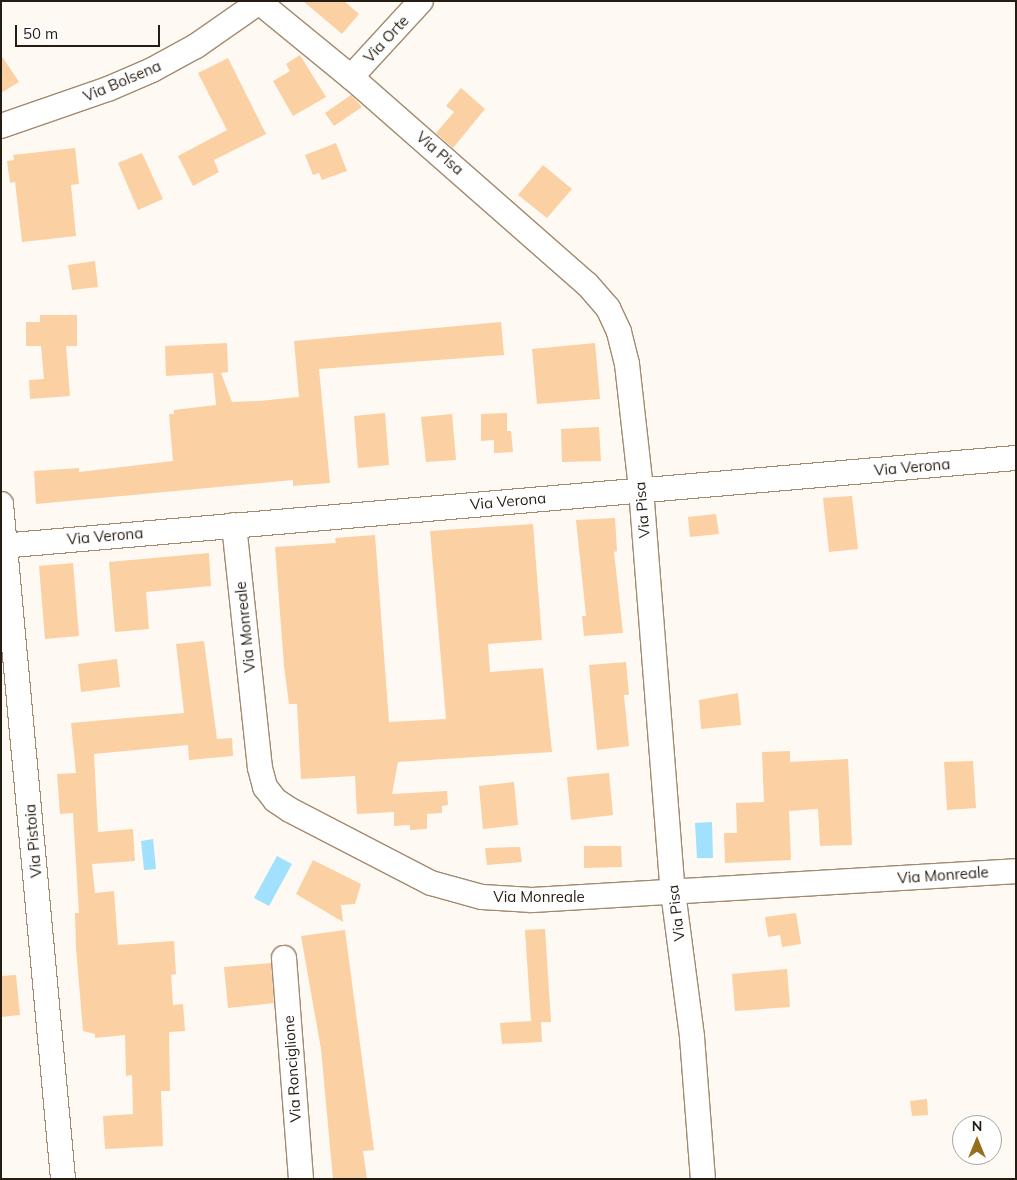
<!DOCTYPE html>
<html>
<head>
<meta charset="utf-8">
<style>
  body { margin:0 }
  #map { position:relative; width:1017px; height:1180px; overflow:hidden; background:#fef9f3; font-family:Mulish,sans-serif }
  div>[style] { position:absolute }
  [style*='--x'] { left:calc(var(--x)*1px); top:calc(var(--y)*1px); width:calc(var(--w)*1px); rotate:calc(var(--a)*1deg) }
  .water>* { inset:0; background:#a1e1fd }
  .building>* { inset:0; background:#fbd0a3 }
  .roads { filter:drop-shadow(1px 0 #a28a6e) drop-shadow(-1px 0 #a28a6e) drop-shadow(0 1px #a28a6e) drop-shadow(0 -1px #a28a6e) }
  .minor>* { height:24px; margin:-12px; padding:0 12px; transform-origin:12px; border-radius:12px; background:#fff }
  span { translate:-50% -50%; white-space:nowrap; text-align:center; line-height:1.15; -webkit-text-stroke:4px #fff; paint-order:stroke }
  .street-label { font-size:15px; color:#261d12 }
  .frame { position:absolute; inset:0; border:2px solid #261d12; pointer-events:none }
  .north { position:absolute; left:952px; top:1115px; width:50px; height:50px; box-sizing:border-box; background:#fff; border:1px solid #a8a5a0; border-radius:50%; rotate:0deg; font-size:14px; font-weight:700; line-height:20px; text-align:center; color:#261d12 }
  .north::after { content:''; display:block; margin:auto; width:18px; height:22px; background:#956f19; clip-path:polygon(50% 0,100% 100%,50% 72%,0 100%) }
  .scale { position:absolute; left:15px; top:25px; width:145px; height:22px; box-sizing:border-box; border:2px solid #261d12; border-top:0; padding-left:6px; font-size:15px; line-height:18px; white-space:nowrap; color:#261d12; -webkit-text-stroke:4px #fff; paint-order:stroke }
</style>
</head>
<body>
<div id="map">
  <div class="water">
    <div style="clip-path:polygon(712px 822px,713px 858px,697px 858px,695px 823px)"></div>
    <div style="clip-path:polygon(153px 839px,156px 869px,144px 870px,141px 841px)"></div>
    <div style="clip-path:polygon(277px 856px,292px 864px,269px 906px,254px 898px)"></div>
  </div>
  <div class="building">
    <div style="clip-path:polygon(303px 1px,344px 1px,359px 14px,342px 34px)"></div>
    <div style="clip-path:polygon(1px 55px,19px 82px,1px 93px)"></div>
    <div style="clip-path:polygon(300px 55px,326px 97px,293px 116px,273px 81px,290px 71px,286px 64px)"></div>
    <div style="clip-path:polygon(228px 58px,266px 134px,214px 160px,219px 172px,193px 186px,178px 156px,227px 130px,198px 73px)"></div>
    <div style="clip-path:polygon(461px 88px,485px 109px,453px 148px,436px 133px,454px 112px,446px 106px)"></div>
    <div style="clip-path:polygon(351px 95px,362px 107px,334px 126px,325px 113px)"></div>
    <div style="clip-path:polygon(336px 143px,347px 171px,322px 180px,319px 173px,313px 175px,305px 155px)"></div>
    <div style="clip-path:polygon(75px 148px,79px 184px,71px 185px,76px 236px,22px 242px,15px 182px,10px 183px,7px 161px,14px 160px,13px 155px)"></div>
    <div style="clip-path:polygon(142px 153px,163px 199px,138px 210px,118px 163px)"></div>
    <div style="clip-path:polygon(543px 165px,572px 189px,547px 218px,518px 195px)"></div>
    <div style="clip-path:polygon(95px 261px,98px 287px,72px 290px,68px 265px)"></div>
    <div style="clip-path:polygon(40px 315px,77px 315px,77px 346px,66px 346px,70px 396px,30px 399px,29px 380px,44px 379px,41px 346px,26px 346px,26px 322px,40px 322px)"></div>
    <div style="clip-path:polygon(501px 322px,504px 355px,319px 369px,330px 483px,293px 486px,293px 480px,36px 504px,34px 471px,79px 468px,79px 472px,173px 461px,169px 414px,174px 414px,174px 410px,216px 405px,213px 373px,166px 376px,165px 346px,227px 343px,228px 372px,221px 373px,232px 402px,259px 401px,299px 397px,294px 341px)"></div>
    <div style="clip-path:polygon(595px 343px,600px 399px,537px 404px,532px 349px)"></div>
    <div style="clip-path:polygon(385px 413px,389px 465px,358px 468px,354px 416px)"></div>
    <div style="clip-path:polygon(507px 413px,507px 431px,511px 431px,513px 452px,494px 453px,494px 440px,481px 441px,481px 414px)"></div>
    <div style="clip-path:polygon(452px 414px,456px 460px,426px 462px,421px 417px)"></div>
    <div style="clip-path:polygon(599px 427px,601px 461px,562px 462px,561px 429px)"></div>
    <div style="clip-path:polygon(852px 496px,858px 549px,829px 552px,823px 498px)"></div>
    <div style="clip-path:polygon(716px 514px,719px 534px,690px 537px,688px 517px)"></div>
    <div style="clip-path:polygon(615px 518px,617px 551px,614px 552px,623px 633px,584px 636px,582px 616px,586px 616px,576px 520px)"></div>
    <div style="clip-path:polygon(533px 524px,542px 640px,488px 644px,490px 672px,543px 668px,552px 752px,398px 762px,392px 794px,447px 791px,448px 805px,442px 806px,442px 813px,427px 814px,427px 829px,410px 830px,410px 825px,394px 826px,394px 812px,357px 814px,355px 776px,301px 779px,297px 704px,289px 704px,284px 666px,275px 547px,336px 543px,335px 538px,375px 535px,389px 722px,446px 719px,430px 531px)"></div>
    <div style="clip-path:polygon(209px 553px,211px 586px,146px 592px,149px 629px,115px 632px,109px 562px)"></div>
    <div style="clip-path:polygon(73px 563px,79px 636px,45px 639px,39px 566px)"></div>
    <div style="clip-path:polygon(204px 641px,217px 739px,232px 738px,233px 756px,189px 760px,188px 745px,94px 754px,98px 832px,133px 829px,135px 861px,92px 864px,95px 893px,114px 891px,118px 945px,174px 941px,176px 974px,171px 975px,173px 1005px,183px 1004px,185px 1031px,169px 1032px,170px 1091px,161px 1091px,163px 1146px,105px 1149px,103px 1116px,133px 1114px,132px 1075px,126px 1076px,125px 1035px,95px 1038px,95px 1034px,83px 1031px,76px 948px,75px 913px,79px 913px,73px 813px,60px 814px,57px 774px,76px 773px,71px 723px,184px 713px,176px 644px)"></div>
    <div style="clip-path:polygon(117px 659px,120px 687px,81px 692px,78px 664px)"></div>
    <div style="clip-path:polygon(626px 662px,629px 695px,624px 695px,629px 746px,597px 750px,589px 665px)"></div>
    <div style="clip-path:polygon(738px 693px,741px 725px,701px 729px,699px 700px)"></div>
    <div style="clip-path:polygon(790px 751px,790px 762px,848px 759px,852px 845px,820px 846px,818px 809px,789px 811px,791px 860px,725px 863px,724px 833px,737px 833px,736px 803px,764px 802px,762px 752px)"></div>
    <div style="clip-path:polygon(973px 761px,976px 808px,947px 810px,944px 762px)"></div>
    <div style="clip-path:polygon(609px 773px,613px 815px,571px 820px,567px 777px)"></div>
    <div style="clip-path:polygon(514px 782px,518px 825px,483px 829px,479px 786px)"></div>
    <div style="clip-path:polygon(584px 846px,621px 846px,622px 867px,584px 868px)"></div>
    <div style="clip-path:polygon(520px 847px,522px 862px,487px 865px,485px 848px)"></div>
    <div style="clip-path:polygon(313px 860px,361px 884px,355px 904px,341px 905px,343px 922px,296px 894px)"></div>
    <div style="clip-path:polygon(796px 913px,801px 944px,782px 947px,780px 935px,768px 937px,765px 917px)"></div>
    <div style="clip-path:polygon(545px 929px,551px 1022px,541px 1022px,542px 1042px,502px 1044px,500px 1023px,531px 1021px,525px 930px)"></div>
    <div style="clip-path:polygon(345px 930px,374px 1150px,363px 1151px,367px 1179px,333px 1179px,321px 1049px,301px 936px)"></div>
    <div style="clip-path:polygon(271px 963px,274px 1003px,228px 1008px,224px 967px)"></div>
    <div style="clip-path:polygon(787px 969px,790px 1007px,735px 1011px,732px 974px)"></div>
    <div style="clip-path:polygon(16px 975px,20px 1015px,1px 1017px,1px 976px)"></div>
    <div style="clip-path:polygon(927px 1099px,928px 1115px,912px 1116px,910px 1101px)"></div>
  </div>
  <div class="roads">
    <div class="minor">
      <div style="--x:258;--y:1;--w:120;--a:39.3"></div>
      <div style="--x:351;--y:77;--w:314;--a:41.3"></div>
      <div style="--x:587;--y:284;--w:32;--a:49"></div>
      <div style="--x:608;--y:308;--w:26;--a:65"></div>
      <div style="--x:619;--y:332;--w:33;--a:76"></div>
      <div style="--x:627;--y:364;--w:126;--a:83.6"></div>
      <div style="--x:641;--y:489;--w:404;--a:85.5"></div>
      <div style="--x:673;--y:892;--w:146;--a:82.5"></div>
      <div style="--x:692;--y:1037;--w:142;--a:85.6"></div>
      <div style="--x:351;--y:77;--w:103;--a:-47.4"></div>
      <div style="--x:1;--y:126;--w:113;--a:-19.1"></div>
      <div style="--x:108;--y:89;--w:48;--a:-23.4"></div>
      <div style="--x:152;--y:70;--w:50;--a:-28.6"></div>
      <div style="--x:196;--y:46;--w:77;--a:-34.9"></div>
      <div style="--x:1;--y:504;--w:678;--a:84.75"></div>
      <div style="--x:234;--y:525;--w:244;--a:83.9"></div>
      <div style="--x:260;--y:768;--w:20;--a:75"></div>
      <div style="--x:265;--y:787;--w:16;--a:52"></div>
      <div style="--x:275;--y:800;--w:18;--a:34"></div>
      <div style="--x:290;--y:810;--w:159;--a:27.4"></div>
      <div style="--x:431;--y:883;--w:53;--a:15.4"></div>
      <div style="--x:482;--y:897;--w:50;--a:3.4"></div>
      <div style="--x:532;--y:900;--w:485;--a:-3.4"></div>
      <div style="--x:1;--y:546;--w:1019;--a:-4.96"></div>
      <div style="--x:284;--y:958;--w:222;--a:85.6"></div>
    </div>
  </div>
  <div class="street-label">
    <span style="left:386px;top:39px;rotate:-47deg">Via Orte</span>
    <span style="left:122px;top:81px;rotate:-23deg">Via Bolsena</span>
    <span style="left:440px;top:153px;rotate:41deg">Via Pisa</span>
    <span style="left:912px;top:467px;rotate:-5deg">Via Verona</span>
    <span style="left:508px;top:501px;rotate:-5deg">Via Verona</span>
    <span style="left:642px;top:510px;rotate:-95deg">Via Pisa</span>
    <span style="left:105px;top:536px;rotate:-5deg">Via Verona</span>
    <span style="left:245px;top:627px;rotate:-96deg">Via Monreale</span>
    <span style="left:33px;top:841px;rotate:-95deg">Via Pistoia</span>
    <span style="left:943px;top:875px;rotate:-4deg">Via Monreale</span>
    <span style="left:539px;top:897px">Via Monreale</span>
    <span style="left:676px;top:913px;rotate:-97deg">Via Pisa</span>
    <span style="left:292px;top:1069px;rotate:-94deg">Via Ronciglione</span>
  </div>
  <div class="frame"></div>
  <div class="north">N</div>
  <div class="scale">50 m</div>
</div>
</body>
</html>
